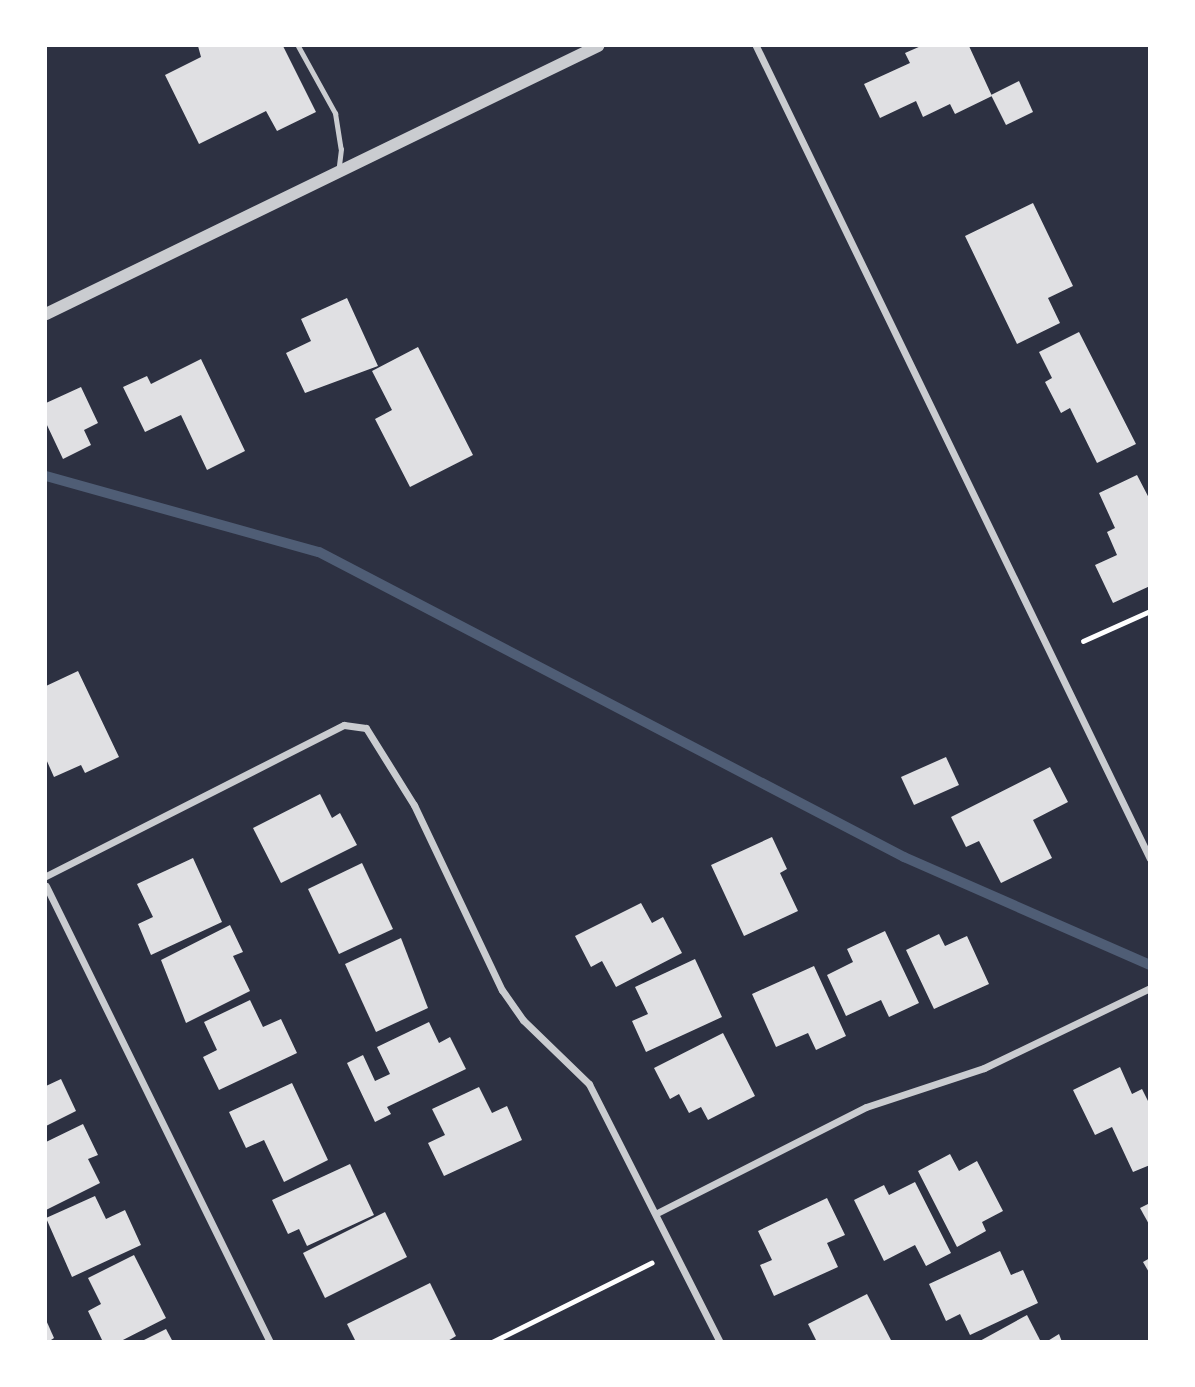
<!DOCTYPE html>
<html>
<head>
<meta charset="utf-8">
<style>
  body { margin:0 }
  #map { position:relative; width:1195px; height:1387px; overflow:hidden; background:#2d3142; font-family:Spectral,serif }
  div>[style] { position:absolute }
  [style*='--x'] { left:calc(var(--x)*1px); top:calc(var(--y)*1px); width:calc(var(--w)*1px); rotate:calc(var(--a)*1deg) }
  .stream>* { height:10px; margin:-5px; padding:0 5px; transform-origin:5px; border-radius:5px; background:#4f5d75 }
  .building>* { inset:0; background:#e0e0e3 }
  .path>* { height:4.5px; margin:-2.25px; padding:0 2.25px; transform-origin:2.25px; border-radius:2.25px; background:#fff }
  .service>* { height:5px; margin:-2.5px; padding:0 2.5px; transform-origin:2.5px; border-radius:2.5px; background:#caccd0 }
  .minor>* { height:7px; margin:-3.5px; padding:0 3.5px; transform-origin:3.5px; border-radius:3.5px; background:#caccd0 }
  .tertiary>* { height:12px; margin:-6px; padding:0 6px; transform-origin:6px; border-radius:6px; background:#caccd0 }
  span { translate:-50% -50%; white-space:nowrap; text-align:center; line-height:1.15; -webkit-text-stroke:7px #fff; paint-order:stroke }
  .frame { position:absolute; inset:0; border:47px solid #fff; pointer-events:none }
</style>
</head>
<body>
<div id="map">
  <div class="stream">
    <div style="--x:46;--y:476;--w:283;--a:15.6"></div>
    <div style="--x:319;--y:552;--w:660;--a:27.54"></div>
    <div style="--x:904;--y:857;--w:269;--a:23.7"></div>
  </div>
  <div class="building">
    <div style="clip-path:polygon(198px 46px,283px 46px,316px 112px,277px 131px,266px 111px,199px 144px,165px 75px,201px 57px)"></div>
    <div style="clip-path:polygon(921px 46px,969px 46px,992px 96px,955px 114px,950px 104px,923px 117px,916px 101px,880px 118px,864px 84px,910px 63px,905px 53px)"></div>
    <div style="clip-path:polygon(1019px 81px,1033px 112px,1006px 125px,991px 95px)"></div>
    <div style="clip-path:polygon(1033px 203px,1073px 286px,1048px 298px,1060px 323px,1017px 344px,965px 236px)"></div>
    <div style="clip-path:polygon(347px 298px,378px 366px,305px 393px,286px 353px,311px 341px,301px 319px)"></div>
    <div style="clip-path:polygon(1079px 332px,1136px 444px,1097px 463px,1070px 408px,1061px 413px,1045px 382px,1052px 378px,1039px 352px)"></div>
    <div style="clip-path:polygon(418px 347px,473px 455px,410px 487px,375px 419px,392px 410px,372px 371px)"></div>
    <div style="clip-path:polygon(201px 359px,245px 451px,207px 470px,181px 415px,145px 432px,123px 387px,147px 376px,151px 384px)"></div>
    <div style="clip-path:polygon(81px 387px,98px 423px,84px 430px,91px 445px,63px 459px,46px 423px,46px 403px)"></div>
    <div style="clip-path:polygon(1137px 475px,1150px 500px,1150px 586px,1113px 603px,1095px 565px,1117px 555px,1107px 532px,1115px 528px,1099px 493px)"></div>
    <div style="clip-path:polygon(78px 671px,119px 757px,85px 773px,81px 765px,54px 777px,46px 759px,46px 686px)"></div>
    <div style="clip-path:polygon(946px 757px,959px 785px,914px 805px,901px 777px)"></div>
    <div style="clip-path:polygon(1050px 767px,1068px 802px,1033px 820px,1052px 858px,1001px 883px,979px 841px,966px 847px,951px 817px)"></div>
    <div style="clip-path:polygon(320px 794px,332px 818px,340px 813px,357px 845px,281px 883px,253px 828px)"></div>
    <div style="clip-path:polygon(772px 837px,787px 869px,780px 873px,798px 911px,744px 936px,711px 865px)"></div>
    <div style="clip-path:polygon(193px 858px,222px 922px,151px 955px,138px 924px,153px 917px,137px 884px)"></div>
    <div style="clip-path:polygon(362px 863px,393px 929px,339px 954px,308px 889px)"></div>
    <div style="clip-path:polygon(641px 903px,652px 923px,663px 917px,682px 953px,616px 987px,602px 961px,591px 967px,575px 936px)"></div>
    <div style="clip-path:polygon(230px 925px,243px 952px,233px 956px,250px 991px,186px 1023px,161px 960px)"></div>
    <div style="clip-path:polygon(885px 931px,919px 1003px,889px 1017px,881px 1000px,846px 1016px,827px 975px,853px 962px,847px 949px)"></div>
    <div style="clip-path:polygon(939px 934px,945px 946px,967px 936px,989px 984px,934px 1009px,906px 950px)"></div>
    <div style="clip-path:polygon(401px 938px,428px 1008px,376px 1032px,345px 964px)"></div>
    <div style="clip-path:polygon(695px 959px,722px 1017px,646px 1052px,632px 1021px,648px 1014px,635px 987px)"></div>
    <div style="clip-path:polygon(814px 966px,846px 1036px,816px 1050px,808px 1033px,776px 1047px,752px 994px)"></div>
    <div style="clip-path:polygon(250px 1000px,263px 1027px,281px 1019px,297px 1053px,219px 1090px,203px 1057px,217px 1050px,204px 1022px)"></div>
    <div style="clip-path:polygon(429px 1022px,439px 1043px,450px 1037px,466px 1069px,387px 1107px,391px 1114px,375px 1122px,347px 1063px,363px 1055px,375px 1081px,390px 1074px,377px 1047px)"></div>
    <div style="clip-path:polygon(723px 1033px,755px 1096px,708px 1120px,701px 1107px,689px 1113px,679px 1094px,670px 1099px,654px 1068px)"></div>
    <div style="clip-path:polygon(1120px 1067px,1132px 1094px,1142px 1089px,1150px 1105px,1150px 1165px,1133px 1172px,1112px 1127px,1095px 1135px,1073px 1090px)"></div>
    <div style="clip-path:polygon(61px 1079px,76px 1111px,46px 1126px,46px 1086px)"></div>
    <div style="clip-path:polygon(292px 1083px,328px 1160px,284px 1182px,264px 1140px,246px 1148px,229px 1112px)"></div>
    <div style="clip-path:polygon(479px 1087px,492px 1113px,507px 1106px,522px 1140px,444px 1176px,428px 1143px,445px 1135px,432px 1109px)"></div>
    <div style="clip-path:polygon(83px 1124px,98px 1155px,88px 1159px,100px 1183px,46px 1210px,46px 1142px)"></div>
    <div style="clip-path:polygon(950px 1154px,959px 1171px,977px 1161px,1003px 1211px,982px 1222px,986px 1231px,957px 1247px,918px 1171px)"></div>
    <div style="clip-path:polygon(350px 1164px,374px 1215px,307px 1246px,299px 1229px,288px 1234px,272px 1200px)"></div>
    <div style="clip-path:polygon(915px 1182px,951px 1253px,926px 1266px,915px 1245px,884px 1261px,854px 1200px,884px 1185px,889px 1195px)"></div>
    <div style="clip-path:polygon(95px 1196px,106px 1219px,125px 1210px,141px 1245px,72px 1277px,46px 1218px)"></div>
    <div style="clip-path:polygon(827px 1198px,845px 1235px,827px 1243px,838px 1267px,774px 1296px,760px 1265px,772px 1260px,758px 1231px)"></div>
    <div style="clip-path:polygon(1150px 1203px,1150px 1226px,1140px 1208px)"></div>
    <div style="clip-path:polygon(385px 1212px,407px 1257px,325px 1298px,303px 1253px)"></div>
    <div style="clip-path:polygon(1000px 1251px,1011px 1275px,1023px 1270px,1038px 1303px,970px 1335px,960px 1314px,946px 1321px,929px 1284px)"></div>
    <div style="clip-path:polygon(134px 1255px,166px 1318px,119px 1342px,103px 1342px,88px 1311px,101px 1304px,88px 1278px)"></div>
    <div style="clip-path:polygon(1150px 1258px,1150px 1274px,1143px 1262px)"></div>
    <div style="clip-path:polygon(430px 1283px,456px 1336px,446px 1342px,356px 1342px,347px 1324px)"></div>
    <div style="clip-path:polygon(867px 1294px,892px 1342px,817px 1342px,808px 1324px)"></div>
    <div style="clip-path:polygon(1027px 1315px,1041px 1342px,978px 1342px)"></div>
    <div style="clip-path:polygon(46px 1320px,54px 1338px,48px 1342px,46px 1342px)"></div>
    <div style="clip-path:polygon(166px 1329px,173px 1342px,140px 1342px)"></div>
    <div style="clip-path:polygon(1059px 1334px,1062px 1342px,1046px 1342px)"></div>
  </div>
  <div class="path">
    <div style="--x:1083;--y:641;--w:73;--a:-24.1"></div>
    <div style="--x:492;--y:1342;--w:178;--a:-26.4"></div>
  </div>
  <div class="service">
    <div style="--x:298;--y:46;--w:77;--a:61.1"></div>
    <div style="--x:335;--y:113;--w:36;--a:81"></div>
    <div style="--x:341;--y:149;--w:23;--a:97"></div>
  </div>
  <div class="minor">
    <div style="--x:756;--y:46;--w:903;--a:64.14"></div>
    <div style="--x:46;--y:876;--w:334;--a:-26.9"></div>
    <div style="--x:344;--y:725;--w:22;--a:8"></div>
    <div style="--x:366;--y:728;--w:91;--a:58.1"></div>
    <div style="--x:414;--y:805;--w:205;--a:64.6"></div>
    <div style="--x:502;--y:990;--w:37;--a:55"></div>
    <div style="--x:523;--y:1020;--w:92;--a:44.1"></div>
    <div style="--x:589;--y:1084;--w:289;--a:63.1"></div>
    <div style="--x:46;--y:886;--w:508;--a:63.84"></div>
    <div style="--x:657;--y:1213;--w:234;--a:-26.9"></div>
    <div style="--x:866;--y:1107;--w:124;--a:-18.3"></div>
    <div style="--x:984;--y:1068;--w:184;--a:-25.7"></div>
  </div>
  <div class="tertiary">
    <div style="--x:46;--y:314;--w:614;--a:-25.9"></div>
  </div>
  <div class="frame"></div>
</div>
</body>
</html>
